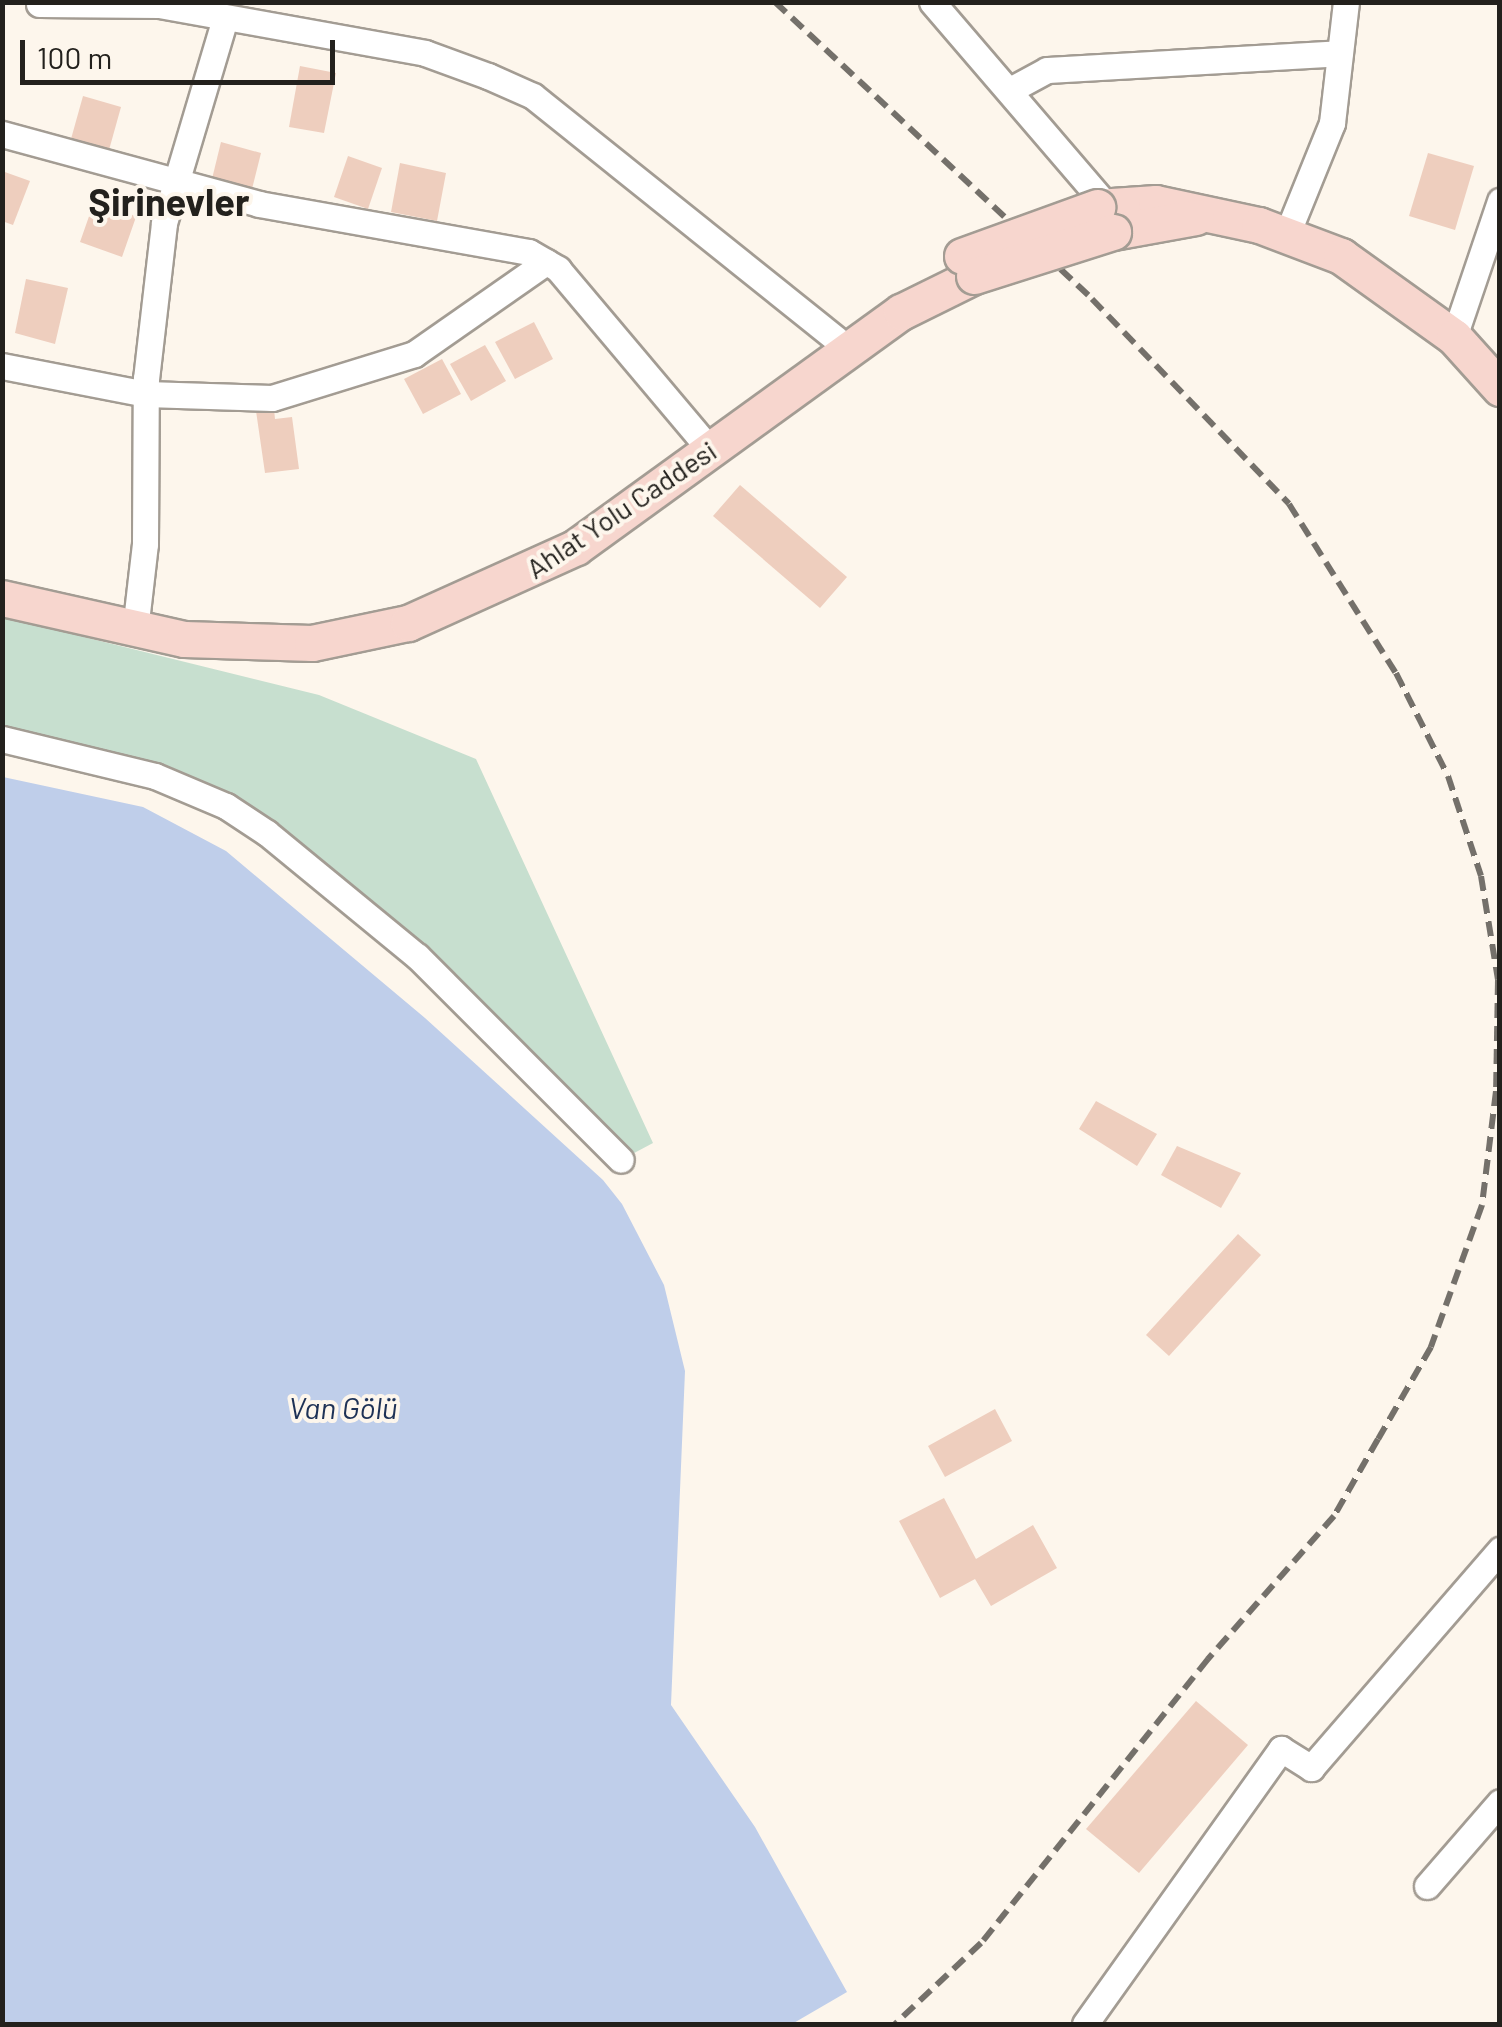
<!DOCTYPE html>
<html>
<head>
<meta charset="utf-8">
<style>
  body { margin:0 }
  #map { position:relative; width:1502px; height:2027px; overflow:hidden; background:#fdf6ec; font-family:Barlow,sans-serif }
  div>[style] { position:absolute }
  [style*='--x'] { left:calc(var(--x)*1px); top:calc(var(--y)*1px); width:calc(var(--w)*1px); rotate:calc(var(--a)*1deg) }
  .green>* { inset:0; background:#c7dfcf }
  .water>* { inset:0; background:#bfceea }
  .building>* { inset:0; background:#eecebe }
  .roads { filter:drop-shadow(2px 0 #a39c93) drop-shadow(-2px 0 #a39c93) drop-shadow(0 2px #a39c93) drop-shadow(0 -2px #a39c93) }
  .street>* { height:25px; margin:-12.5px; padding:0 12.5px; transform-origin:12.5px; border-radius:12.5px; background:#fff }
  .secondary>* { height:35px; margin:-17.5px; padding:0 17.5px; transform-origin:17.5px; border-radius:17.5px; background:#f7d6ce }
  .rail>* { height:6px; margin-top:-3px; transform-origin:0; background:repeating-linear-gradient(90deg,#74706a 0 15px,transparent 0 23px) }
  .bridges { filter:drop-shadow(2px 0 #a39c93) drop-shadow(-2px 0 #a39c93) drop-shadow(0 2px #a39c93) drop-shadow(0 -2px #a39c93) }
  .secondary-bridge>* { height:35px; margin:-17.5px; padding:0 17.5px; transform-origin:17.5px; border-radius:17.5px; background:#f7d6ce }
  span { translate:-50% -50%; white-space:nowrap; text-align:center; line-height:1.15; -webkit-text-stroke:8px #fdf6ec; paint-order:stroke }
  .street-label { font-size:28px; color:#23211d }
  .water-label { font-size:30px; color:#1d3156; font-style:italic }
  .district-label { font-size:38px; color:#23211d; font-weight:700 }
  .frame { position:absolute; inset:0; border:5px solid #23211d; pointer-events:none }
  .scale { position:absolute; left:20px; top:40px; width:315px; height:45px; box-sizing:border-box; border:5px solid #23211d; border-top:0; padding-left:12px; font-size:30px; line-height:35px; white-space:nowrap; color:#23211d; -webkit-text-stroke:8px #fdf6ec; paint-order:stroke }
</style>
</head>
<body>
<div id="map">
  <div class="green">
    <div style="clip-path:polygon(3px 617px,319px 695px,476px 759px,653px 1143px,621px 1160px,526px 1061px,226px 806px,3px 739px)"></div>
  </div>
  <div class="water">
    <div style="clip-path:polygon(3px 777px,143px 807px,226px 851px,425px 1018px,603px 1180px,622px 1204px,664px 1285px,685px 1371px,671px 1705px,755px 1827px,847px 1992px,792px 2024px,3px 2024px)"></div>
  </div>
  <div class="building">
    <div style="clip-path:polygon(300px 66px,336px 73px,324px 133px,289px 127px)"></div>
    <div style="clip-path:polygon(83px 96px,121px 107px,109px 150px,71px 139px)"></div>
    <div style="clip-path:polygon(221px 142px,261px 153px,251px 193px,211px 183px)"></div>
    <div style="clip-path:polygon(1428px 153px,1474px 166px,1455px 230px,1409px 216px)"></div>
    <div style="clip-path:polygon(348px 156px,382px 168px,368px 209px,334px 197px)"></div>
    <div style="clip-path:polygon(400px 163px,446px 173px,437px 221px,391px 212px)"></div>
    <div style="clip-path:polygon(2px 171px,30px 181px,13px 225px,2px 221px)"></div>
    <div style="clip-path:polygon(107px 200px,136px 217px,122px 257px,80px 242px,93px 205px,103px 209px)"></div>
    <div style="clip-path:polygon(26px 279px,68px 288px,55px 344px,15px 333px)"></div>
    <div style="clip-path:polygon(534px 322px,553px 359px,515px 379px,495px 342px)"></div>
    <div style="clip-path:polygon(485px 345px,506px 381px,471px 401px,450px 364px)"></div>
    <div style="clip-path:polygon(442px 359px,461px 394px,423px 414px,404px 379px)"></div>
    <div style="clip-path:polygon(274px 409px,275px 419px,292px 417px,299px 469px,265px 473px,256px 411px)"></div>
    <div style="clip-path:polygon(740px 485px,847px 577px,820px 608px,713px 516px)"></div>
    <div style="clip-path:polygon(1096px 1101px,1157px 1134px,1137px 1166px,1079px 1129px)"></div>
    <div style="clip-path:polygon(1177px 1146px,1241px 1173px,1221px 1208px,1161px 1175px)"></div>
    <div style="clip-path:polygon(1238px 1234px,1261px 1255px,1169px 1356px,1146px 1335px)"></div>
    <div style="clip-path:polygon(995px 1409px,1012px 1441px,945px 1477px,928px 1446px)"></div>
    <div style="clip-path:polygon(944px 1498px,976px 1559px,1033px 1525px,1057px 1568px,991px 1606px,975px 1579px,940px 1598px,899px 1521px)"></div>
    <div style="clip-path:polygon(1196px 1701px,1248px 1745px,1139px 1873px,1086px 1829px)"></div>
  </div>
  <div class="roads">
    <div class="street">
      <div style="--x:932;--y:2;--w:267;--a:49.4"></div>
      <div style="--x:39;--y:4;--w:120;--a:0.5"></div>
      <div style="--x:159;--y:5;--w:270;--a:10.2"></div>
      <div style="--x:425;--y:53;--w:67;--a:20.1"></div>
      <div style="--x:488;--y:76;--w:49;--a:24"></div>
      <div style="--x:533;--y:96;--w:388;--a:38.7"></div>
      <div style="--x:1010;--y:90;--w:42;--a:-28.4"></div>
      <div style="--x:1047;--y:70;--w:293;--a:-3.3"></div>
      <div style="--x:2;--y:134;--w:266;--a:15.2"></div>
      <div style="--x:259;--y:204;--w:274;--a:10.1"></div>
      <div style="--x:529;--y:252;--w:34;--a:30"></div>
      <div style="--x:558;--y:269;--w:238;--a:49.9"></div>
      <div style="--x:1287;--y:234;--w:120;--a:-67.9"></div>
      <div style="--x:1332;--y:123;--w:122;--a:-83.4"></div>
      <div style="--x:1454;--y:337;--w:144;--a:-71.3"></div>
      <div style="--x:2;--y:366;--w:147;--a:11"></div>
      <div style="--x:146;--y:394;--w:126;--a:1.8"></div>
      <div style="--x:272;--y:398;--w:149;--a:-17.2"></div>
      <div style="--x:414;--y:354;--w:161;--a:-34.9"></div>
      <div style="--x:135;--y:630;--w:87;--a:-83.4"></div>
      <div style="--x:145;--y:544;--w:165;--a:-89.7"></div>
      <div style="--x:146;--y:379;--w:157;--a:-83.4"></div>
      <div style="--x:164;--y:223;--w:213;--a:-73.4"></div>
      <div style="--x:2;--y:739;--w:157;--a:13.6"></div>
      <div style="--x:155;--y:776;--w:77;--a:22.9"></div>
      <div style="--x:226;--y:806;--w:49;--a:33.4"></div>
      <div style="--x:267;--y:833;--w:194;--a:39.4"></div>
      <div style="--x:417;--y:956;--w:288;--a:45"></div>
      <div style="--x:1427;--y:1886;--w:111;--a:-49"></div>
      <div style="--x:1085;--y:2024;--w:338;--a:-54.5"></div>
      <div style="--x:1281;--y:1749;--w:36;--a:32"></div>
      <div style="--x:1311;--y:1768;--w:289;--a:-49.1"></div>
    </div>
    <div class="secondary">
      <div style="--x:1097;--y:207;--w:59;--a:-3.9"></div>
      <div style="--x:1156;--y:203;--w:105;--a:12.1"></div>
      <div style="--x:1259;--y:225;--w:88;--a:20.7"></div>
      <div style="--x:1341;--y:256;--w:139;--a:35.6"></div>
      <div style="--x:1454;--y:337;--w:69;--a:48"></div>
      <div style="--x:1113;--y:232;--w:84;--a:-10.2"></div>
      <div style="--x:2;--y:598;--w:187;--a:12.7"></div>
      <div style="--x:184;--y:639;--w:128;--a:1.8"></div>
      <div style="--x:312;--y:643;--w:98;--a:-11.8"></div>
      <div style="--x:408;--y:623;--w:184;--a:-24.3"></div>
      <div style="--x:576;--y:547;--w:401;--a:-35.9"></div>
      <div style="--x:901;--y:312;--w:81;--a:-26.3"></div>
    </div>
  </div>
  <div class="rail">
    <div style="--x:775;--y:2;--w:434;--a:43.1"></div>
    <div style="--x:1092;--y:299;--w:284;--a:46.1"></div>
    <div style="--x:1289;--y:504;--w:200;--a:57.7"></div>
    <div style="--x:1396;--y:673;--w:115;--a:63.2"></div>
    <div style="--x:1448;--y:776;--w:105;--a:71.7"></div>
    <div style="--x:1481;--y:876;--w:105;--a:80.7"></div>
    <div style="--x:1498;--y:980;--w:111;--a:91"></div>
    <div style="--x:1496;--y:1091;--w:115;--a:97"></div>
    <div style="--x:1482;--y:1205;--w:151;--a:109.8"></div>
    <div style="--x:1431;--y:1347;--w:106;--a:119.9"></div>
    <div style="--x:1378;--y:1439;--w:89;--a:119.7"></div>
    <div style="--x:1334;--y:1516;--w:191;--a:131.4"></div>
    <div style="--x:1208;--y:1659;--w:364;--a:128.6"></div>
    <div style="--x:981;--y:1943;--w:118;--a:136.7"></div>
  </div>
  <div class="bridges">
    <div class="secondary-bridge">
      <div style="--x:962;--y:256;--w:144;--a:-19.9"></div>
      <div style="--x:974;--y:276;--w:146;--a:-17.6"></div>
    </div>
  </div>
  <div class="street-label">
    <span style="left:621px;top:509px;rotate:-34deg">Ahlat Yolu Caddesi</span>
  </div>
  <div class="water-label">
    <span style="left:343px;top:1407px">Van Gölü</span>
  </div>
  <div class="district-label">
    <span style="left:169px;top:202px">Şirinevler</span>
  </div>
  <div class="frame"></div>
  <div class="scale">100 m</div>
</div>
</body>
</html>
